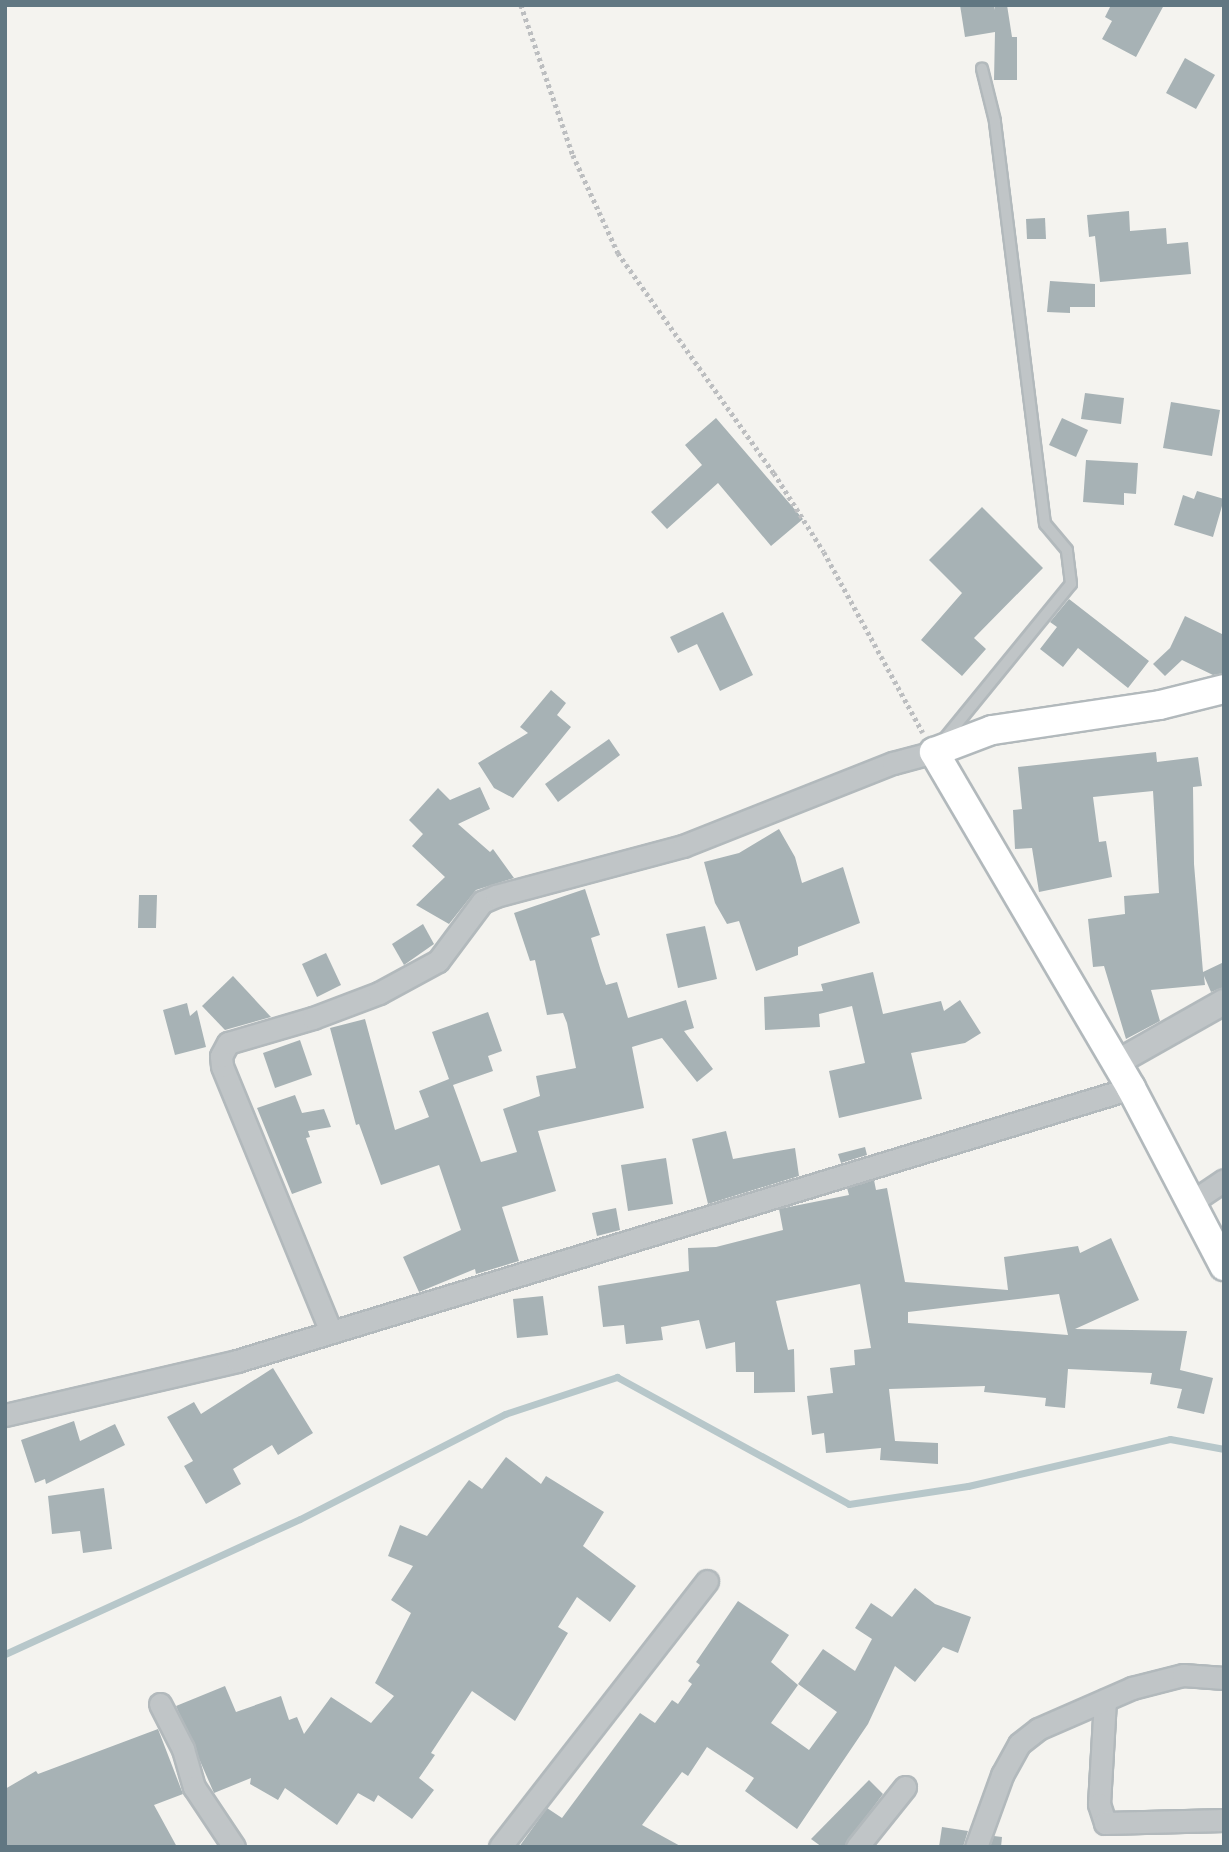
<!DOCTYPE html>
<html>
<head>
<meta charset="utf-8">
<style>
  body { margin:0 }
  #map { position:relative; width:1229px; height:1852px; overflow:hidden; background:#f4f3ef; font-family:"DejaVu Sans",sans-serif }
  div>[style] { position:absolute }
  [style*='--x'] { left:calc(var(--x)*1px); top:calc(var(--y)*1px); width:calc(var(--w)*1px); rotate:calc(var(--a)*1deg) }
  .stream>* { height:7px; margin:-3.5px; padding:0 3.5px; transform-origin:3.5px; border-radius:3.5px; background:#b7c7ca }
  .building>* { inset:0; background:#a7b2b5 }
  .path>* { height:4.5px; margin-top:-2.25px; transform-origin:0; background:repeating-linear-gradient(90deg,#bcbec0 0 3.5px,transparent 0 7px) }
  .roads { filter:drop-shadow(2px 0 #b2b9bc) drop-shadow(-2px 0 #b2b9bc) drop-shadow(0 2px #b2b9bc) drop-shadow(0 -2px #b2b9bc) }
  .service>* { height:10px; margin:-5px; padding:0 5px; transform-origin:5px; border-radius:5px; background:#c0c5c7 }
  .minor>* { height:21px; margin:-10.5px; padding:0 10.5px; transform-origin:10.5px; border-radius:10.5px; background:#c0c5c7 }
  .tertiary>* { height:24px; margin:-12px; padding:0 12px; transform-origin:12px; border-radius:12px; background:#c0c5c7 }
  .secondary>* { height:28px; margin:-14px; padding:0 14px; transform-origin:14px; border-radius:14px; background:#fff }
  span { translate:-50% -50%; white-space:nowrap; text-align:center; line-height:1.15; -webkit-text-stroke:7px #fff; paint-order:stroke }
  .frame { position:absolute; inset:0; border:7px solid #617782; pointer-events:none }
</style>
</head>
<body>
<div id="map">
  <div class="stream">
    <div style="--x:5;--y:1654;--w:324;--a:-24.6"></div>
    <div style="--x:300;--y:1519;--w:230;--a:-27.1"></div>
    <div style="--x:505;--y:1414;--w:118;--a:-18.3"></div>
    <div style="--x:617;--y:1377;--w:264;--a:28.7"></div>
    <div style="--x:849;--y:1504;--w:120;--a:-8.6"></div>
    <div style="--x:968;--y:1486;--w:207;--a:-13.1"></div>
    <div style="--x:1170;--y:1439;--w:55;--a:10.5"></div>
  </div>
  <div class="building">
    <div style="clip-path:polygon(960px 5px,994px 5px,995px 10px,995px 5px,1007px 5px,1012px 37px,1017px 37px,1017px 80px,994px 80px,995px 32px,965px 37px)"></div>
    <div style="clip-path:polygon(1111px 5px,1164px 5px,1136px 57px,1102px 39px,1112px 21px,1105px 17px)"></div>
    <div style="clip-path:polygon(1185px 58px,1215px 75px,1196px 109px,1166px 93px)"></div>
    <div style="clip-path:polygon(1129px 211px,1130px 231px,1166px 228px,1167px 244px,1188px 242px,1191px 274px,1100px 282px,1095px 236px,1089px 237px,1087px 215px)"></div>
    <div style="clip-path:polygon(1045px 218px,1046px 239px,1027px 239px,1026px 219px)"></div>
    <div style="clip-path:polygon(1050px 281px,1095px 284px,1095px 307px,1070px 307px,1070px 313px,1047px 312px)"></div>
    <div style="clip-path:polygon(1085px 393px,1124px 398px,1121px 424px,1081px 419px)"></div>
    <div style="clip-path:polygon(1171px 402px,1220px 410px,1212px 456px,1163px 448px)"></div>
    <div style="clip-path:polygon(716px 418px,803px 519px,771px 546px,718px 483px,667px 529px,651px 512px,702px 465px,685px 445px)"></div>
    <div style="clip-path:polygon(1062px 418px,1088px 430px,1076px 457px,1049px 445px)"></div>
    <div style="clip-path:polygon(1086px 460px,1138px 463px,1136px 494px,1124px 493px,1124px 505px,1083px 502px)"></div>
    <div style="clip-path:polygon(1197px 491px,1224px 499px,1213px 537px,1174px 525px,1183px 495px,1194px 499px)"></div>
    <div style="clip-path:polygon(982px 507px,1043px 568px,974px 638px,986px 649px,962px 676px,921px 640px,962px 593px,929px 560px)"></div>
    <div style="clip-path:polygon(1069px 599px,1149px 661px,1128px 688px,1078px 648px,1063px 667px,1040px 649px,1057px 627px,1050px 622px)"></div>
    <div style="clip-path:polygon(723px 612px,753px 675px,720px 691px,697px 644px,678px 653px,670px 637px)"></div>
    <div style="clip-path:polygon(1185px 616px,1224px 635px,1224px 673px,1213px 675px,1182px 660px,1165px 676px,1153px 664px,1170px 648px)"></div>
    <div style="clip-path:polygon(551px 690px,566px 703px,557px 715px,571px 727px,513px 798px,494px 788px,478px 763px,528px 733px,520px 727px)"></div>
    <div style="clip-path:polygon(609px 739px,620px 755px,558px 802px,545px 784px)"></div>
    <div style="clip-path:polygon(1156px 752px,1157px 762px,1198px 757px,1202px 786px,1193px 787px,1194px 864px,1203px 972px,1224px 962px,1224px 987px,1211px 992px,1204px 976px,1205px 985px,1151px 990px,1160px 1021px,1126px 1039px,1104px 966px,1093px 967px,1088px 919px,1125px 914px,1124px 896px,1159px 893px,1153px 791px,1093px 797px,1099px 842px,1106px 841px,1112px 877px,1039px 892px,1032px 848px,1015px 849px,1013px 810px,1022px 809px,1018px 767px)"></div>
    <div style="clip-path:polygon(480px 787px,490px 809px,458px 824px,490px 852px,493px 849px,514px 878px,476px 890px,449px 924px,416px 905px,445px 877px,412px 846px,423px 834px,409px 820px,438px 788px,450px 800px)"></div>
    <div style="clip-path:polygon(779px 829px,795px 857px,802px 883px,843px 867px,860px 923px,798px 947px,798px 955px,756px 971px,739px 921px,727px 924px,715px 903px,704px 862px,739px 853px)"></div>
    <div style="clip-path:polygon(585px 889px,600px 935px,591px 938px,601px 971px,606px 985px,617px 982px,628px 1018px,686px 1000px,694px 1028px,684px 1031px,713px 1069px,697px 1082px,662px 1038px,632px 1047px,644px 1108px,538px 1131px,556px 1191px,502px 1207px,519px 1261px,476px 1274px,475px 1269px,419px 1292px,403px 1257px,461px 1230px,439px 1165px,381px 1185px,359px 1124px,356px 1125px,330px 1028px,365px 1019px,395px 1130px,429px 1117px,419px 1091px,449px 1079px,432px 1032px,488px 1012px,502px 1051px,488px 1056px,493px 1071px,453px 1085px,481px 1162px,517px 1152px,503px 1109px,540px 1096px,536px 1076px,576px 1068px,567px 1023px,563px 1013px,547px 1015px,535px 960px,530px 961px,514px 913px)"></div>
    <div style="clip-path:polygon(139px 895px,157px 895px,156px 928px,138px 928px)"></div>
    <div style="clip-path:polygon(423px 924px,434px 944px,404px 965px,392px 944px)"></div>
    <div style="clip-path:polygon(705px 926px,717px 979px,678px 988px,666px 934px)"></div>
    <div style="clip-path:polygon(326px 953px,341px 985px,317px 997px,302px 964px)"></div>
    <div style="clip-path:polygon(873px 972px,883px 1014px,941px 1001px,944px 1011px,960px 1000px,981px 1033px,965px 1043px,911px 1053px,922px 1099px,839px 1118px,829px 1071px,865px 1063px,852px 1006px,819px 1014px,820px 1027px,765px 1030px,764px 997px,823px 991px,821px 984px)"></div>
    <div style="clip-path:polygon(233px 976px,271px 1017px,225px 1030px,202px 1006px)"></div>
    <div style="clip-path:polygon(187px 1003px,190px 1016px,197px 1010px,206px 1047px,175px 1055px,163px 1010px)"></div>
    <div style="clip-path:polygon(300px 1040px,312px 1075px,275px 1088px,263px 1053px)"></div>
    <div style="clip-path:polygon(295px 1095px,302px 1113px,324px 1109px,331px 1127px,308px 1131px,310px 1137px,306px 1138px,322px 1183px,292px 1194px,257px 1108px)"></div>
    <div style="clip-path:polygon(726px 1131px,733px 1159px,795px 1148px,799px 1176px,708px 1204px,692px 1139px)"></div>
    <div style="clip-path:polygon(865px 1147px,867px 1155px,841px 1163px,838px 1154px)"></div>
    <div style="clip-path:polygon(666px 1158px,673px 1204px,628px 1211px,621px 1165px)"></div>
    <div style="clip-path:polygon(evenodd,874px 1180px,876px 1190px,887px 1188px,905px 1282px,1008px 1290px,1004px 1257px,1078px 1246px,1080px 1253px,1111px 1238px,1139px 1300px,1075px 1329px,1187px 1331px,1180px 1370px,1213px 1378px,1204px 1414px,1177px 1408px,1182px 1389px,1150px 1384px,1152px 1373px,1068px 1369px,1065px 1408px,1045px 1406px,1046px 1398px,984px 1392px,985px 1386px,889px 1389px,895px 1441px,938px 1443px,938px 1464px,880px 1460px,881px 1448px,826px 1453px,824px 1433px,812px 1435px,807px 1396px,833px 1393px,830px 1368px,855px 1365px,854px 1350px,871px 1348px,860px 1284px,776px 1301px,788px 1350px,794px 1349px,795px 1392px,754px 1393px,754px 1372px,736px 1372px,735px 1342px,706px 1349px,699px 1320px,661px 1327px,663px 1340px,626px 1344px,624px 1325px,603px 1327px,598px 1286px,689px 1271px,688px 1248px,716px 1247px,783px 1230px,779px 1209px,849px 1195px,847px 1188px,874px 1180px,1059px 1294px,1068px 1335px,908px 1323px,908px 1312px,1059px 1294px)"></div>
    <div style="clip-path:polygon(616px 1208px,620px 1230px,597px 1236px,592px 1213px)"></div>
    <div style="clip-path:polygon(543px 1296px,548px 1335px,517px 1338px,513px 1299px)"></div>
    <div style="clip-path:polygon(273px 1368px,313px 1433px,278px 1455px,272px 1445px,233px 1469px,241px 1484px,206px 1504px,184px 1466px,193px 1461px,167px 1417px,194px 1402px,201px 1414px)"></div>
    <div style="clip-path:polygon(74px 1421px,80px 1441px,115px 1424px,125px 1445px,46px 1484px,45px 1479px,35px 1483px,21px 1440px)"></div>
    <div style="clip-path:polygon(506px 1457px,541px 1484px,546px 1476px,604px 1512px,583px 1546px,636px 1586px,610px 1622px,577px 1597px,558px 1627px,568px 1633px,515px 1721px,472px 1691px,431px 1753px,435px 1755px,419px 1778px,434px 1790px,412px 1819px,378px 1795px,374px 1802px,358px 1793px,337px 1825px,285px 1788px,278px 1800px,250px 1784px,251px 1778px,214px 1793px,176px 1706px,225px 1686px,236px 1712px,281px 1696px,289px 1720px,297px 1717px,304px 1734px,331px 1697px,371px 1723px,394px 1696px,375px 1683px,411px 1613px,391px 1600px,413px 1566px,388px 1556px,400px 1525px,427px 1536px,469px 1480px,482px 1489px)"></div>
    <div style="clip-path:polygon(104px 1488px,112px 1549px,83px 1553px,80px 1531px,52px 1534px,48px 1496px)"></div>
    <div style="clip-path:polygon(915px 1588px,935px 1604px,971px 1617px,958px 1653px,943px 1647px,915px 1682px,895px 1666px,868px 1724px,797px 1829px,745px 1791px,754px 1778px,707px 1747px,688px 1776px,682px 1772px,642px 1825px,682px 1847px,519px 1847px,547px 1808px,562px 1818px,640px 1713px,655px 1723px,672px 1700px,678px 1704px,692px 1684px,688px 1681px,700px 1665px,696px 1662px,738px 1601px,789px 1635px,771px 1662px,798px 1685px,771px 1723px,809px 1750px,837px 1712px,798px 1684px,823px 1649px,855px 1671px,872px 1639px,855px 1628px,871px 1603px,892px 1617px)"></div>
    <div style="clip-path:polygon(158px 1729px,183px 1794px,154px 1805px,177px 1847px,5px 1847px,5px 1789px,36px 1771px,38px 1774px)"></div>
    <div style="clip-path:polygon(869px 1780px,883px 1794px,844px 1847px,822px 1847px,811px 1839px)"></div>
    <div style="clip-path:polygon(942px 1827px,968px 1831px,963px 1847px,939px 1847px)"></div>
    <div style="clip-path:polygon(994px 1836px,1002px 1837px,1001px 1847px,990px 1847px)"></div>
  </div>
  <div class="path">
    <div style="--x:521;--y:5;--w:159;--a:70.9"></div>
    <div style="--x:573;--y:155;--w:108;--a:65.3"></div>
    <div style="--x:618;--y:253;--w:270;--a:54.7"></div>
    <div style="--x:774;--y:473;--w:93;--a:57.7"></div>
    <div style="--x:824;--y:552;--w:206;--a:61.3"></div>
  </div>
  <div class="roads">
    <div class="service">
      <div style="--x:942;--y:742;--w:204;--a:-50.8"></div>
      <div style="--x:1071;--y:584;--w:34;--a:-97"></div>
      <div style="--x:1067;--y:550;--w:34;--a:-130"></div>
      <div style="--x:1045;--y:524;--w:406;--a:-97.1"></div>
      <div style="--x:995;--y:121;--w:54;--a:-104"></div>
    </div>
    <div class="minor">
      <div style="--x:1193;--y:1201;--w:37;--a:-34"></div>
      <div style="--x:331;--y:1332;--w:287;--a:-112.3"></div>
      <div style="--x:222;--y:1066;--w:10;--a:-96"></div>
      <div style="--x:221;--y:1056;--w:15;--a:-62"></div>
      <div style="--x:228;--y:1043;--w:89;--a:-16.4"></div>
      <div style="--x:313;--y:1018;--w:71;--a:-20.7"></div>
      <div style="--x:379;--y:993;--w:67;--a:-28.5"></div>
      <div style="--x:438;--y:961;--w:74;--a:-53.3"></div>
      <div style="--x:482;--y:902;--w:15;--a:-23"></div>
      <div style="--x:496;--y:896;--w:194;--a:-15"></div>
      <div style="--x:683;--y:846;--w:226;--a:-21.6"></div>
      <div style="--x:893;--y:763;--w:42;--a:-15"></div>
      <div style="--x:5;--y:1415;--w:238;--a:-13.1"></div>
      <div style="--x:237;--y:1361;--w:935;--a:-16.98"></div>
      <div style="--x:1105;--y:1700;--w:104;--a:93.3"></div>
      <div style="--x:1099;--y:1804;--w:20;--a:72"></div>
      <div style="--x:1105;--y:1823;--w:119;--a:-1.4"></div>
      <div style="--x:160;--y:1704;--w:51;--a:62.9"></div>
      <div style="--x:183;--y:1749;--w:40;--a:74"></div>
      <div style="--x:194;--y:1787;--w:72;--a:56.3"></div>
      <div style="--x:500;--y:1847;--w:337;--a:-52.1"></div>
      <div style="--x:857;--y:1847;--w:77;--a:-51.3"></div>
      <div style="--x:976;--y:1847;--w:77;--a:-70.1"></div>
      <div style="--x:1002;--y:1775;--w:35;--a:-61"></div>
      <div style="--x:1019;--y:1744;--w:24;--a:-38"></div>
      <div style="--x:1038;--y:1729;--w:103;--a:-23.6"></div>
      <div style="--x:1132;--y:1688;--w:53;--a:-14.3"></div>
      <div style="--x:1183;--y:1675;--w:41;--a:4.2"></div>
    </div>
    <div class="tertiary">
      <div style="--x:1116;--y:1063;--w:124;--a:-29.5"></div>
    </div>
    <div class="secondary">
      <div style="--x:1224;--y:689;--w:66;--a:166"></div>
      <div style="--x:1160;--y:705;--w:170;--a:171.5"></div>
      <div style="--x:992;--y:730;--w:62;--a:159.2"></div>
      <div style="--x:934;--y:752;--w:389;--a:59.6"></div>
      <div style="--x:1131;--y:1088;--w:201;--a:62.4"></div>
    </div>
  </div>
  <div class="frame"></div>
</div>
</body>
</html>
